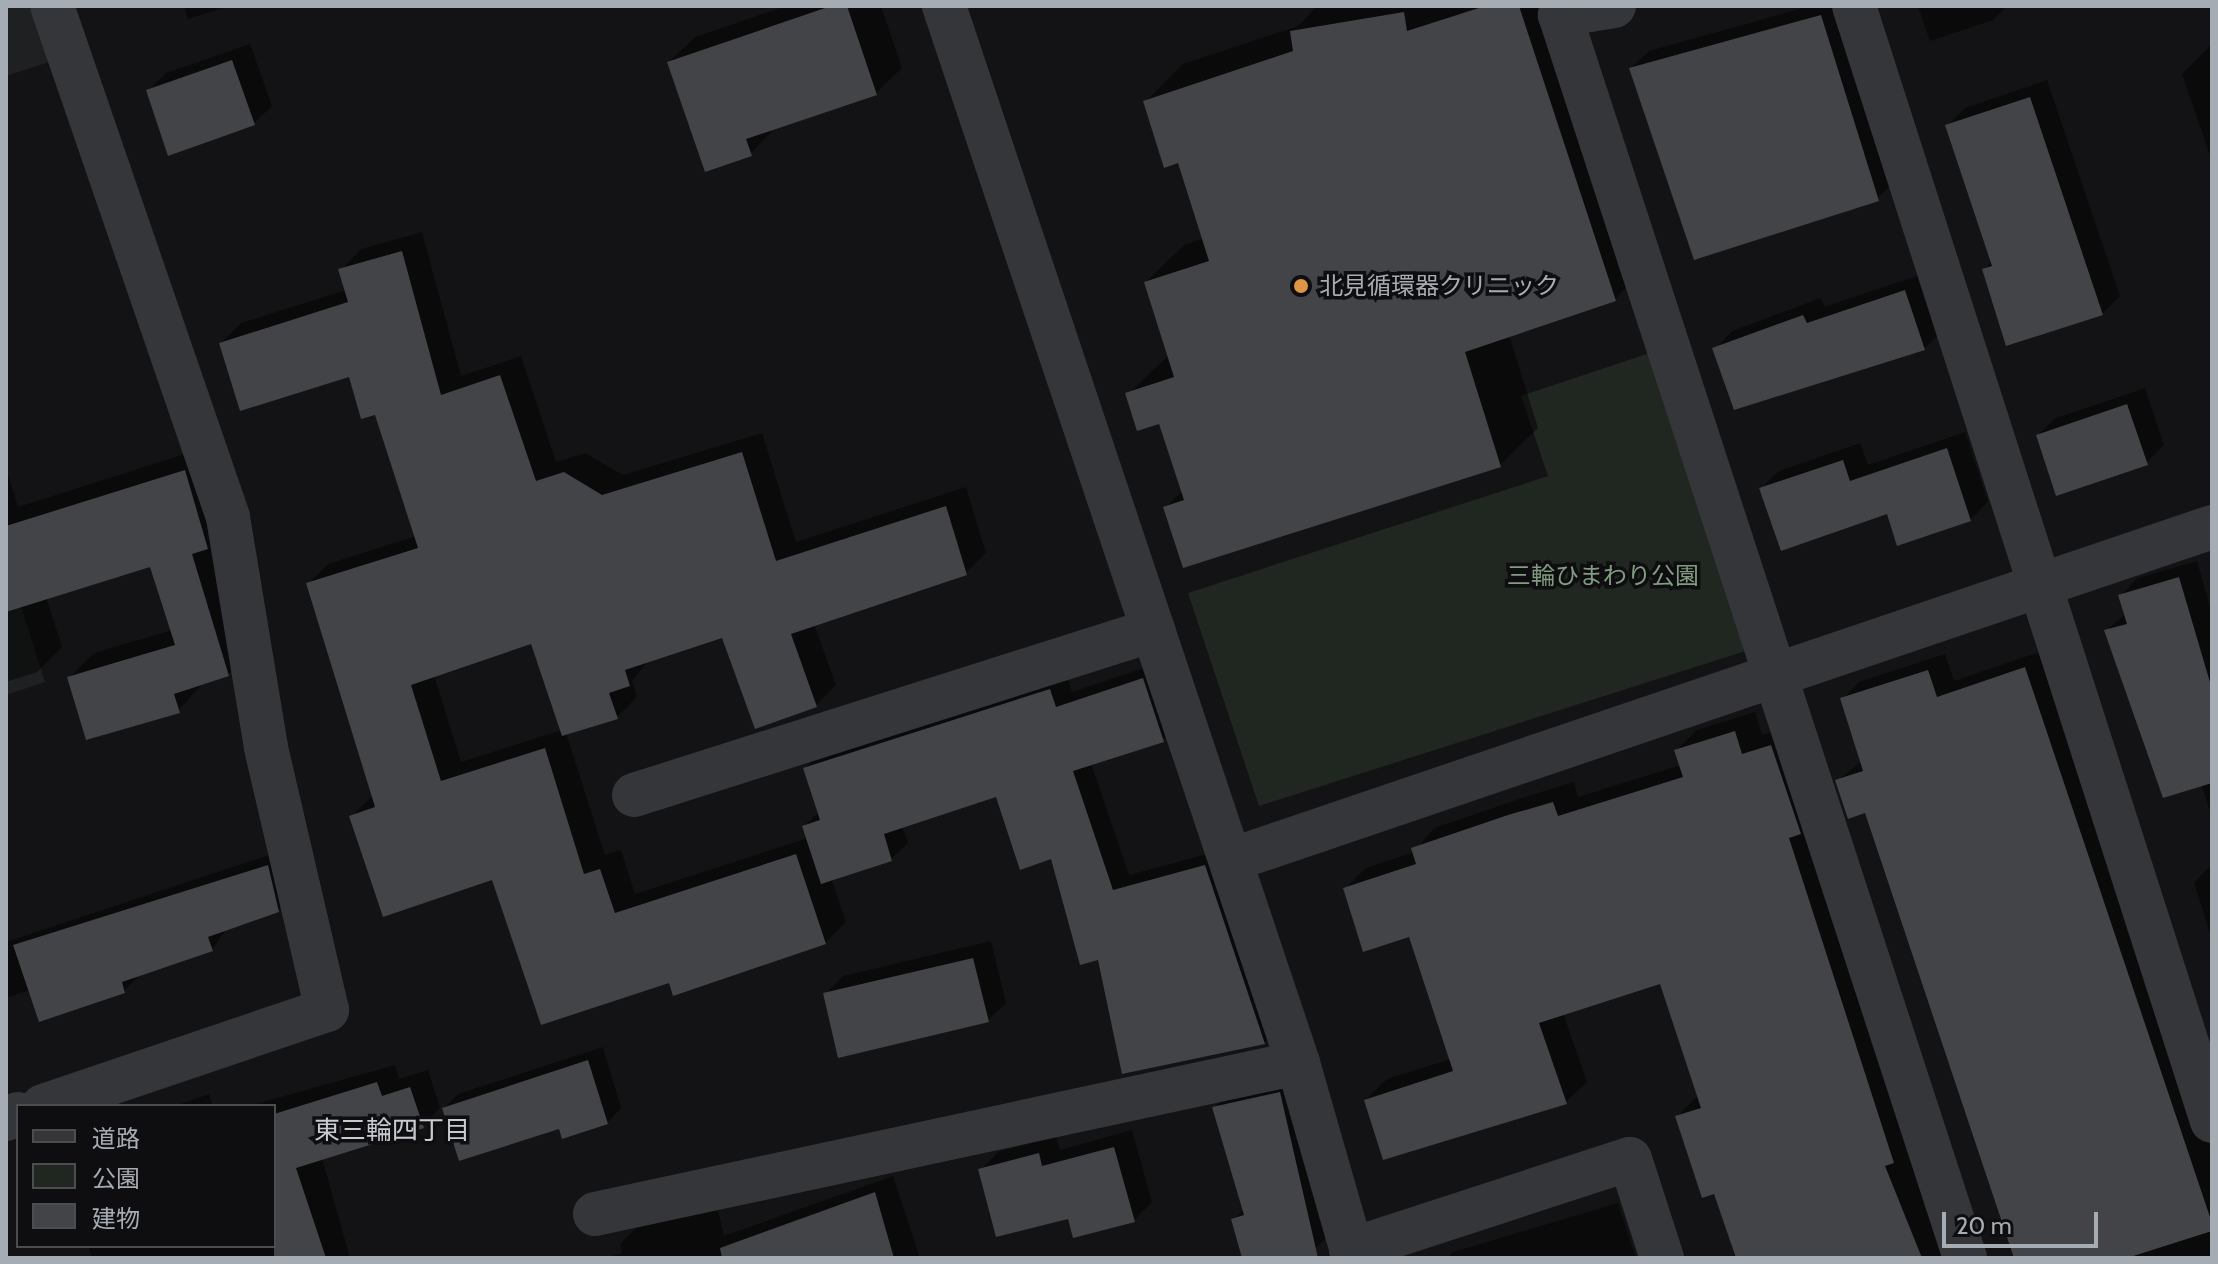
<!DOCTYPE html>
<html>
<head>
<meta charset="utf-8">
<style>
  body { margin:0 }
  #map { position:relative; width:2218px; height:1264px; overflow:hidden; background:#131315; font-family:Cabin,"Noto Sans JP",sans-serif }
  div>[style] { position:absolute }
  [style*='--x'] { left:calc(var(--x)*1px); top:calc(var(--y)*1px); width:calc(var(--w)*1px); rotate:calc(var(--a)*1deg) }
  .built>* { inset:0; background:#1f2021 }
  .green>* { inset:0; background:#202620 }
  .shadow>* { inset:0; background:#0007 }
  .building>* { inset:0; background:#424447 }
  .minor>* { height:44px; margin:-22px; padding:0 22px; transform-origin:22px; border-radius:22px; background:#353639 }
  .dots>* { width:22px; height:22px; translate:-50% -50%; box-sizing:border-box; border:4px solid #0e0e10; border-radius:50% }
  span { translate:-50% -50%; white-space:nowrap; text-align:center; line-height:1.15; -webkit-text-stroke:7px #0e0e10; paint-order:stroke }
  .poi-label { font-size:24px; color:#a6acb3 }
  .left { translate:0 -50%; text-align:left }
  .park-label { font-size:24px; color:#819c80 }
  .neighbourhood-label { font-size:26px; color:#c7cad0 }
  .frame { position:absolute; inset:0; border:8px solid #a6acb3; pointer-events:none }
  .legend { position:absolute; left:16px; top:1104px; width:260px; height:144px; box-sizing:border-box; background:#0e0e10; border:2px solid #4b4d51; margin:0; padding:10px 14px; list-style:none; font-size:24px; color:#a6acb3 }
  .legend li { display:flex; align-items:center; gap:16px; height:40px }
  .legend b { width:40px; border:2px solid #4b4d51 }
  .scale { position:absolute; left:1942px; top:1212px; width:156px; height:36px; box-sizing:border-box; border:4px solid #a6acb3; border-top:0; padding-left:10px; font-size:24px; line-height:28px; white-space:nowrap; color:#a6acb3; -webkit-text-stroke:6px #0e0e10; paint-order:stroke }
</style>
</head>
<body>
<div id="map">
  <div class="built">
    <div style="clip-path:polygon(6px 6px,29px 6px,49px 62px,6px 76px)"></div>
    <div style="clip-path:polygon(6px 559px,45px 682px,6px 695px)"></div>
  </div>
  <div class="green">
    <div style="clip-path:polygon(1653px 352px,1752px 649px,1259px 806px,1188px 593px,1548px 476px,1521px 396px)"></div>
  </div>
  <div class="shadow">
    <div style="clip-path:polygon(184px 6px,230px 6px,188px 19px)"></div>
    <div style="clip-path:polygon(786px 6px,881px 6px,902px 68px,876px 93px,776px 127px,750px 154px,669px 62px,695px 37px)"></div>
    <div style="clip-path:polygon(1317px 6px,1568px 6px,1652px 262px,1615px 299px,1509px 335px,1538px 428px,1500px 465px,1166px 507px,1183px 490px,1161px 422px,1128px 394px,1169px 355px,1146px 282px,1184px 245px,1204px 238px,1179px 161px,1145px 102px,1183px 64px,1298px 26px)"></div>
    <div style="clip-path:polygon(1810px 6px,1841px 6px,1895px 181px,1877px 199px,1631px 68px,1649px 51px)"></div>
    <div style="clip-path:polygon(1918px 6px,2007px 6px,1993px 20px,1930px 41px)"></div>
    <div style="clip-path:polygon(250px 44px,272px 106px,254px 123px,148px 91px,166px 73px)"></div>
    <div style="clip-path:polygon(2212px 44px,2212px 161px,2182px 74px)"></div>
    <div style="clip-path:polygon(2047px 80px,2120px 296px,2102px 314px,1984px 270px,1992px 261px,1947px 126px,1965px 108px)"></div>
    <div style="clip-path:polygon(evenodd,422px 232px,461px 376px,521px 356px,556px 462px,585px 453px,623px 475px,762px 433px,796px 542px,966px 487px,986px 553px,966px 573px,814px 624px,836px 685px,816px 705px,723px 636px,649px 660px,632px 681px,637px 697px,617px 717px,566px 733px,605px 855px,621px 850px,635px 894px,808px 838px,804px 826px,819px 812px,805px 768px,822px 752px,1066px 674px,1072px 692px,1159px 663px,1179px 723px,1163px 740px,1091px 763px,1129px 875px,1222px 850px,1281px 1026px,1264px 1043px,1100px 957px,1052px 857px,997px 795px,902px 826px,908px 843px,891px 859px,831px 878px,846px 922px,825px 943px,670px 981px,494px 877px,351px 817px,372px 796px,308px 584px,328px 564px,416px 536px,377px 413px,351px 374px,221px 343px,241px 323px,346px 290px,341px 270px,361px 249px,422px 232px,532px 641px,562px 730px,461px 762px,434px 675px,532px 641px)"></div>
    <div style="clip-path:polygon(1923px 274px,1942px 331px,1924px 349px,1715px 349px,1732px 331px,1821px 298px,1824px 307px)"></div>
    <div style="clip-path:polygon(2145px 388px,2164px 445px,2146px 463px,2038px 435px,2056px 418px)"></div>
    <div style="clip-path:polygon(1965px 432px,1988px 502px,1970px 520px,1762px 488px,1779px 471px,1860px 443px,1868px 465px)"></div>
    <div style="clip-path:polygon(210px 446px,253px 649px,228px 675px,203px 683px,178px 711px,69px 678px,94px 653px,172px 630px,152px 564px,46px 597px,62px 647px,37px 672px,6px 682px,6px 468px,18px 507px)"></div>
    <div style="clip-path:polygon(2197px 561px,2212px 614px,2212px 817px,2201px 784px,2106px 631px,2126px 613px,2121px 595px,2138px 578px)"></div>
    <div style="clip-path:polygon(2042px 651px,2212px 1152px,2212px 1258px,2016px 1258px,1867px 811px,1838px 780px,1862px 761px,1842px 699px,1859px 682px,1945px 654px,1954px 681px)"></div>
    <div style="clip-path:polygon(1755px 712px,1762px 735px,1792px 726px,1960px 1258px,1735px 1258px,1716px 1191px,1677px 1117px,1699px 1095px,1661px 981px,1563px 1013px,1587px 1082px,1566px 1102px,1366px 1100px,1387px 1079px,1451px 1059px,1410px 935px,1345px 889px,1366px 868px,1414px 852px,1434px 828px,1531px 795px,1574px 782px,1578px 797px,1681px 765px,1676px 751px,1697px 730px)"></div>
    <div style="clip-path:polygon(284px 850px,294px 894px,278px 910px,227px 928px,212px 950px,141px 974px,124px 991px,30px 990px,6px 998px,6px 942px)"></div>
    <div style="clip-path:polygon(2211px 865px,2212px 865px,2212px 939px,2194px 883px)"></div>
    <div style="clip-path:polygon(991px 941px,1006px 1003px,988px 1020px,826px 994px,843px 976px)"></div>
    <div style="clip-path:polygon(603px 1047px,621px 1108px,607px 1123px,444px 1108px,458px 1094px)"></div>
    <div style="clip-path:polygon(395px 1065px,399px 1079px,428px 1070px,440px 1108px,423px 1126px,322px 1158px,350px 1258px,92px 1258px,88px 1246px,274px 1246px,274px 1106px,249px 1106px)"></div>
    <div style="clip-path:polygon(1297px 1076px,1332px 1231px,1315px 1249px,1244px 1258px,1234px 1219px,1244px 1209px,1214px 1108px,1231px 1090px)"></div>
    <div style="clip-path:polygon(209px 1094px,213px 1106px,175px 1106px)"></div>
    <div style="clip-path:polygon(1132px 1130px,1152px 1202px,1134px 1220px,1070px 1217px,981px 1170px,998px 1152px,1056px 1137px,1060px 1150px)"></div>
    <div style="clip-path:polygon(893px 1176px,920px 1258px,606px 1258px,622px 1253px,620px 1244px,638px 1226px,717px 1207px,724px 1236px)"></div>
    <div style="clip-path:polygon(1618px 1203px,1636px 1258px,1447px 1258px,1453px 1252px)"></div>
  </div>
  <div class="building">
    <div style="clip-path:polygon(831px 6px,847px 6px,877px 95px,746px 139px,752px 156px,705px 172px,667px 62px)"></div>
    <div style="clip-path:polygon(1485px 6px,1519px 6px,1616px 301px,1465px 352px,1501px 467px,1183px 568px,1163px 507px,1184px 500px,1159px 424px,1137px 431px,1125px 393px,1174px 377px,1144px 282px,1209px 261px,1178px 163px,1164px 168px,1143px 101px,1293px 51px,1290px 31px,1404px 12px,1407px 31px)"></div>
    <div style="clip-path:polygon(1821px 15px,1879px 201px,1694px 260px,1629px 68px)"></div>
    <div style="clip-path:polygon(232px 60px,255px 125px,168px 156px,146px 90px)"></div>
    <div style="clip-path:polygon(2030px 97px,2103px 315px,2006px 346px,1982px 269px,1992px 266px,1945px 125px)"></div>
    <div style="clip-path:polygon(402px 251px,441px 395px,500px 375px,536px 481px,564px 472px,602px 495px,742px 452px,776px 561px,946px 506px,967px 575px,791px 634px,817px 707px,755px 729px,722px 638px,625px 670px,630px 686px,609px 693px,618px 719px,562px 736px,531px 644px,411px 685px,441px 781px,545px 748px,584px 874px,600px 869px,615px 913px,796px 854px,826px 944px,673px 996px,669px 983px,541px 1025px,492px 880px,383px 917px,349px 816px,375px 807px,306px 583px,418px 548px,375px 415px,361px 419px,349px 377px,240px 411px,219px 343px,348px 302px,338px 269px)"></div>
    <div style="clip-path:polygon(1905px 290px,1925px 350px,1734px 410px,1712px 348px,1803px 315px,1807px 323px)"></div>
    <div style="clip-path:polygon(2127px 404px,2148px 465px,2056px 496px,2036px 435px)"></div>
    <div style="clip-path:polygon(1947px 448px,1971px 521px,1897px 546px,1887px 514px,1781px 551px,1759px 488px,1843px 460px,1850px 481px)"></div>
    <div style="clip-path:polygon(185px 470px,208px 549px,192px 554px,229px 676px,174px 694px,180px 713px,86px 740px,67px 677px,175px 645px,150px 567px,6px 612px,6px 526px)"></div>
    <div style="clip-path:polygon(2179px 577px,2212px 689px,2212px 783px,2163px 798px,2104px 630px,2127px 624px,2118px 595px)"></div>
    <div style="clip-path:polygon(2025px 667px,2212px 1223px,2212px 1231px,2127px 1258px,2014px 1258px,1865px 813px,1848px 819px,1835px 780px,1863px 771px,1840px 698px,1928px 670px,1937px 697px)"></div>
    <div style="clip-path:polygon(1143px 678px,1164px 742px,1073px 771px,1113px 890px,1205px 865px,1265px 1044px,1122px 1074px,1098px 960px,1080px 965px,1051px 859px,1020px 870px,996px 797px,884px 834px,892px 861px,821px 884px,802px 826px,820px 820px,803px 768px,1050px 689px,1056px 707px)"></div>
    <div style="clip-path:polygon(1735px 731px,1742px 754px,1771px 745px,1801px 834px,1789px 838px,1894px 1163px,1885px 1166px,1922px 1258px,1736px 1258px,1714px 1194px,1702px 1198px,1675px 1116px,1701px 1108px,1660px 984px,1539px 1023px,1567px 1104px,1383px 1160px,1364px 1100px,1453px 1071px,1409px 937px,1363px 952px,1343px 888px,1416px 864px,1411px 848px,1508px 815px,1553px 802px,1558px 816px,1683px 777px,1674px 750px)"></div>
    <div style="clip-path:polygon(268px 865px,279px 912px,208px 937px,213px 951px,122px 982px,125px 993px,39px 1022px,13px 945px)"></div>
    <div style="clip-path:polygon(973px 958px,989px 1022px,838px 1058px,823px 993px)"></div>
    <div style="clip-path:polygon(588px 1060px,608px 1124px,562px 1139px,559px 1129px,459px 1161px,442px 1108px)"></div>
    <div style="clip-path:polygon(377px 1082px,382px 1096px,410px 1087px,424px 1128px,296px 1168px,326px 1258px,274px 1258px,274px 1114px)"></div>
    <div style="clip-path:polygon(1280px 1092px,1318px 1258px,1242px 1258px,1231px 1219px,1244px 1215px,1212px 1107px)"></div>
    <div style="clip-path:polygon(1114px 1147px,1135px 1222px,1073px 1238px,1068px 1219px,996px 1237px,978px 1169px,1039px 1153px,1042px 1166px)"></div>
    <div style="clip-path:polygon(875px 1192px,894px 1258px,722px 1258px,720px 1248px)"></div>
  </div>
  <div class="minor">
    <div style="--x:944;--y:6;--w:1115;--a:71.48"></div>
    <div style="--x:1298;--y:1063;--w:203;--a:74"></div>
    <div style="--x:1614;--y:6;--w:55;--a:170.5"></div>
    <div style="--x:1560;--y:15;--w:1307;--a:71.95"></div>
    <div style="--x:1854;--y:6;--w:1171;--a:72.2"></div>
    <div style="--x:634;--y:795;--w:545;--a:-17.64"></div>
    <div style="--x:1231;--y:860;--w:1036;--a:-18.75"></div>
    <div style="--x:43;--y:1106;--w:300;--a:-18.7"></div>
    <div style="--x:327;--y:1010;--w:270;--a:-103.1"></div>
    <div style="--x:266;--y:747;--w:233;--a:-99.4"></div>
    <div style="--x:228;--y:517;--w:540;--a:-109"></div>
    <div style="--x:6;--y:1119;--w:13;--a:-23"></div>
    <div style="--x:595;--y:1214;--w:719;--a:-12.12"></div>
    <div style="--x:1351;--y:1250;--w:293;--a:-18.1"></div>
    <div style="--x:1630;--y:1159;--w:104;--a:72.1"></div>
  </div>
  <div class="dots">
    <div style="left:1301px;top:286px;background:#dc9644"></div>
  </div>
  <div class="poi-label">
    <span class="left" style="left:1319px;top:286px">北見循環器クリニック</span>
  </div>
  <div class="park-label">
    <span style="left:1603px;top:576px">三輪ひまわり公園</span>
  </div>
  <div class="neighbourhood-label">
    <span style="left:392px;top:1131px">東三輪四丁目</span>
  </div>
  <div class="frame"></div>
  <ul class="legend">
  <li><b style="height:10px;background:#353639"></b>道路</li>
  <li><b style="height:22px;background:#202620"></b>公園</li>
  <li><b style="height:22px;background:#424447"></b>建物</li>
  </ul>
  <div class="scale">20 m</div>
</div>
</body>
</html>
